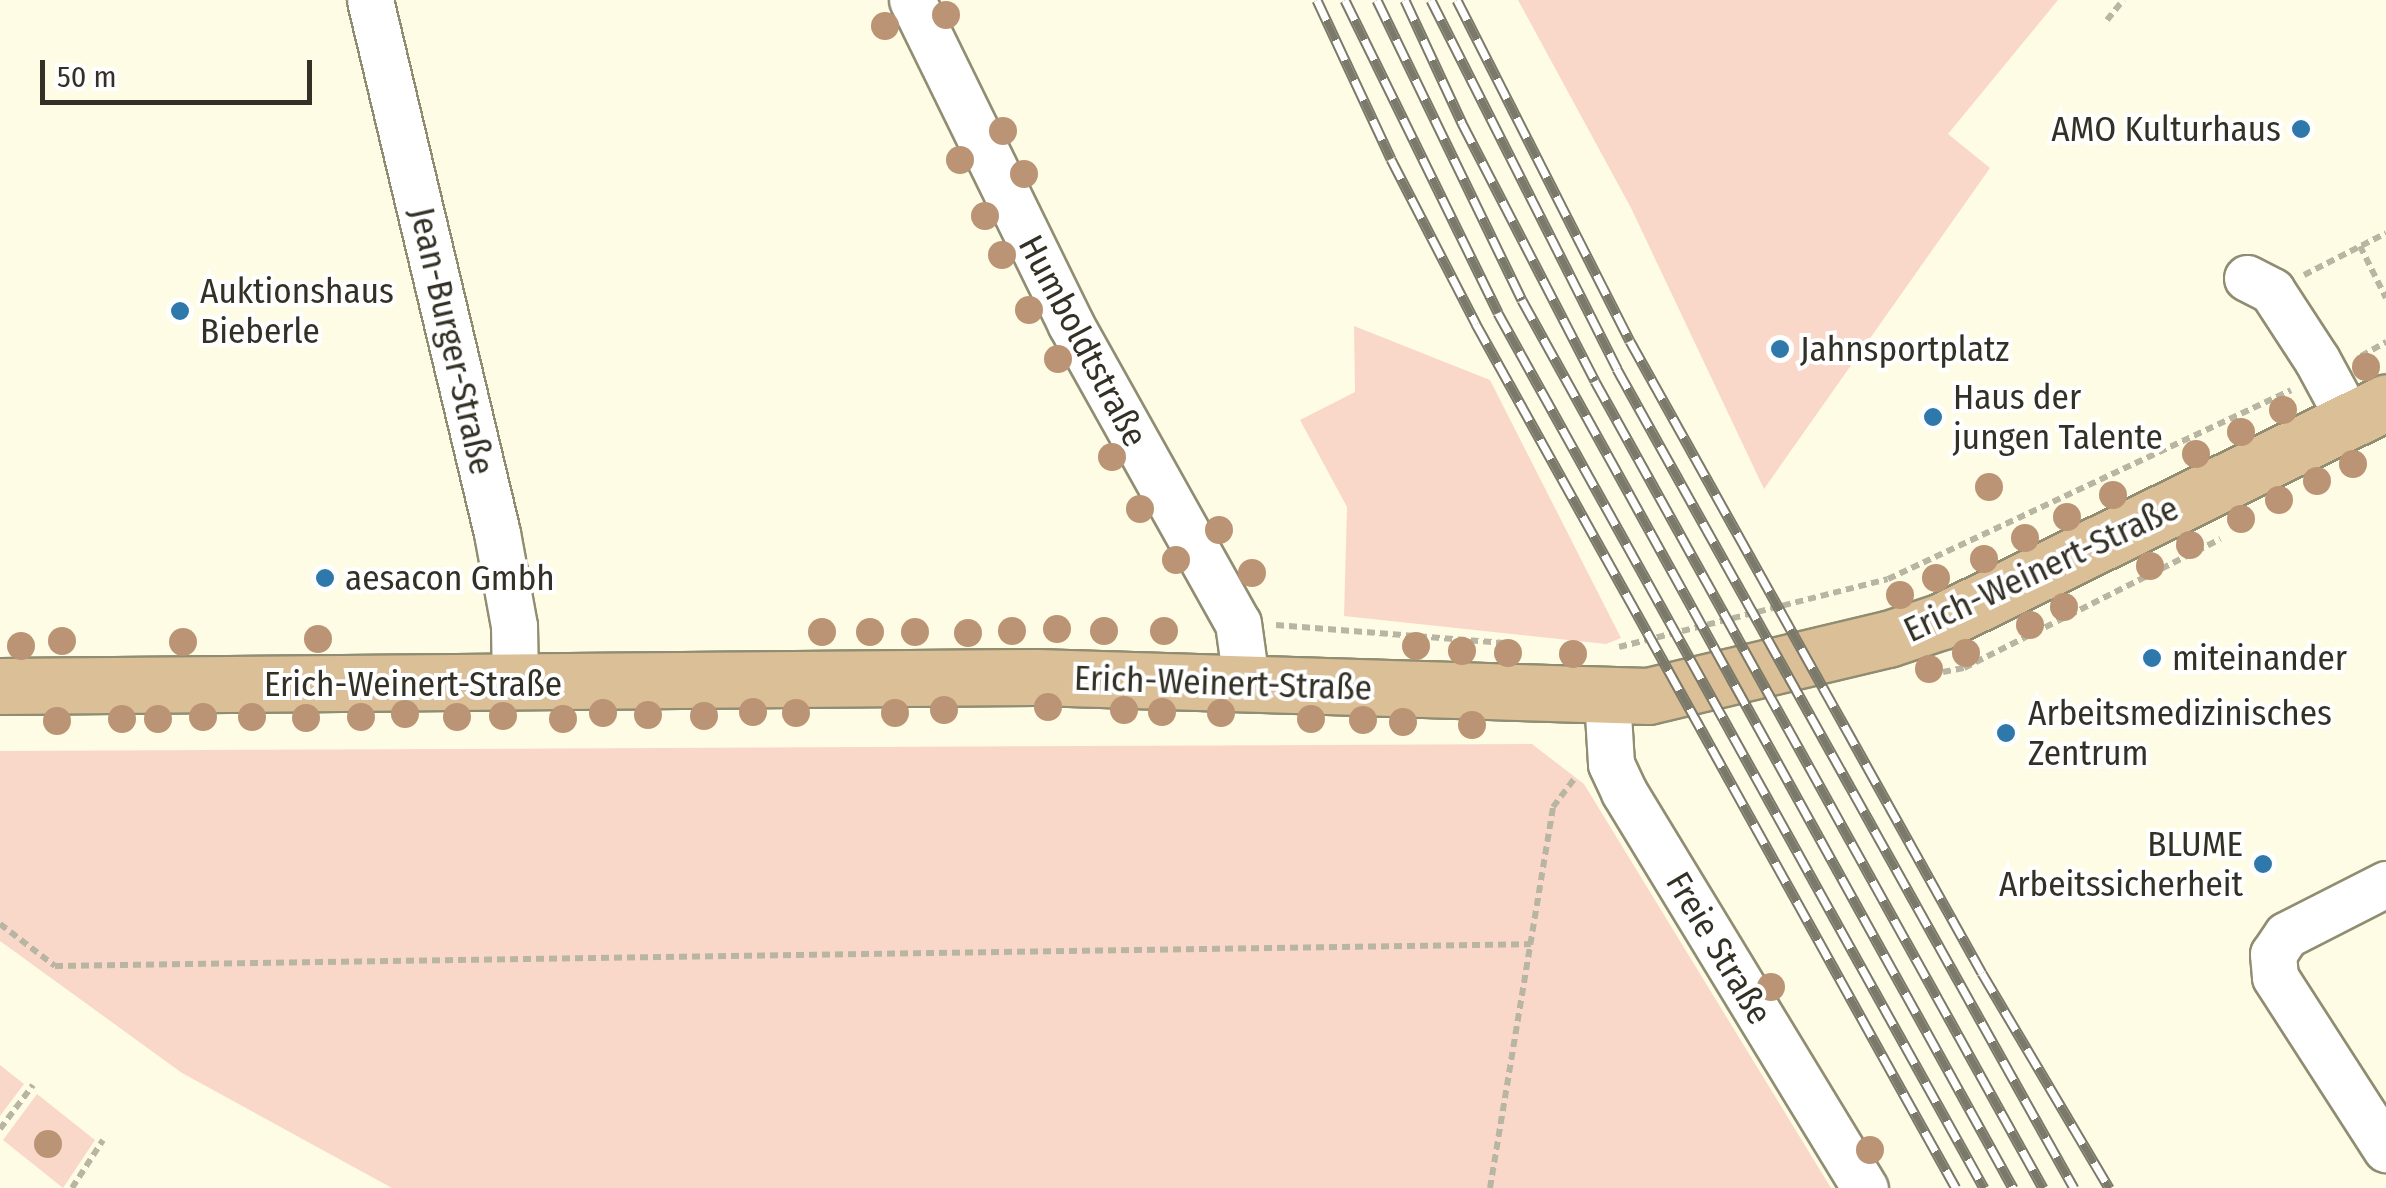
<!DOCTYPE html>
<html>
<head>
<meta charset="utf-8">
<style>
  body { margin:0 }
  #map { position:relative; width:2386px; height:1188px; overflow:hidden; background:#fefce5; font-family:"Fira Sans Condensed",sans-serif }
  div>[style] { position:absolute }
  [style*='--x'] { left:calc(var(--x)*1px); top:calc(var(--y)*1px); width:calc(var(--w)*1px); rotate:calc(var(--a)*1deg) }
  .green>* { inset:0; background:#fad8c9 }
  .path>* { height:6px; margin-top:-3px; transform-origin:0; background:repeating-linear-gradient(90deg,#b8b6a3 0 8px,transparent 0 13px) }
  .roads { filter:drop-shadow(2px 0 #908d72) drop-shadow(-2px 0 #908d72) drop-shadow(0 2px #908d72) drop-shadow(0 -2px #908d72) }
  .minor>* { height:45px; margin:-22.5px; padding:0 22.5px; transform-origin:22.5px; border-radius:22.5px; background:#fff }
  .major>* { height:55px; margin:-27.5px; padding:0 27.5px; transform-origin:27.5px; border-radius:27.5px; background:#dbbf97 }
  .rail>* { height:11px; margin-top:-5.5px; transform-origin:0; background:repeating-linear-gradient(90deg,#fff 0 22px,#7b796a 0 44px); box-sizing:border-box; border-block:2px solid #7b796a }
  .trees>* { width:28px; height:28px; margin:-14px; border-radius:50%; background:#ba9474 }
  .dots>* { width:28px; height:28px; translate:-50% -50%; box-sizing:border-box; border:5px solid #fff; border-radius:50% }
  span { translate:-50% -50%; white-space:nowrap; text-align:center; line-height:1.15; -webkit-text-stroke:8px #fff; paint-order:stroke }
  .poi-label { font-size:35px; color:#333126 }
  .right { translate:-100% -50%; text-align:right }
  .left { translate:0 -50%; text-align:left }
  .street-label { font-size:35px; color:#333126 }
  .scale { position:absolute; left:40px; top:60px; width:272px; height:45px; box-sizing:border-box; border:5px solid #333126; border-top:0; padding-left:12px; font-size:30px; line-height:35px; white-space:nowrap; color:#333126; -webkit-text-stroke:8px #fff; paint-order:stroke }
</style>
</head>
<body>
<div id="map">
  <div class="green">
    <div style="clip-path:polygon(1518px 0,2058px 0,1948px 134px,1990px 168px,1764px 489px,1631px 208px)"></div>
    <div style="clip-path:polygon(1354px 326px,1490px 380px,1621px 638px,1606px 644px,1344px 616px,1347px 507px,1300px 420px,1355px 392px)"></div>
    <div style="clip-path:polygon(1532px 744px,1584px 784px,1831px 1188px,392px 1188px,182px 1073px,0 941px,0 751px)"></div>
    <div style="clip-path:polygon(0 1065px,24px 1084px,0 1116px)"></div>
    <div style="clip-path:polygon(37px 1094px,95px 1140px,63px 1188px,3px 1140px)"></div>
  </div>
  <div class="path">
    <div style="--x:2107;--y:20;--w:26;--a:-51"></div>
    <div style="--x:2360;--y:246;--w:58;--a:63.4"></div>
    <div style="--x:2304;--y:275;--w:92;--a:-27.1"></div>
    <div style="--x:2361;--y:356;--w:29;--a:-29"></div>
    <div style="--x:1276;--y:625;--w:232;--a:4.5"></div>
    <div style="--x:1619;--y:647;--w:277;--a:-14.2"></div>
    <div style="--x:1888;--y:579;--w:445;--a:-25.1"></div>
    <div style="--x:1943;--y:672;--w:21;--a:-11"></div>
    <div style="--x:1964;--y:668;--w:287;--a:-26.7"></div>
    <div style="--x:0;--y:924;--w:69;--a:37.4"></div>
    <div style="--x:55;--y:966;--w:1476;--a:-0.85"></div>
    <div style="--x:0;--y:1129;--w:55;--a:-53.1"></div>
    <div style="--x:72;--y:1188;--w:57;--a:-57.1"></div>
    <div style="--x:1490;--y:1188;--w:386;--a:-80.6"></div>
    <div style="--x:1553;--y:807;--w:38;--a:-53"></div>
  </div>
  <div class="roads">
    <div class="minor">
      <div style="--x:370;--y:0;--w:548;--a:76.6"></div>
      <div style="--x:497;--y:533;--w:95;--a:79.6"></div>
      <div style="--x:514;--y:626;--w:58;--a:89"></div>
      <div style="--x:912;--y:0;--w:360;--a:63.9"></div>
      <div style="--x:1070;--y:323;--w:344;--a:60.8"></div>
      <div style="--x:1238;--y:623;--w:59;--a:82.1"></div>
      <div style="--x:2247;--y:278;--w:28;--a:27"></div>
      <div style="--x:2272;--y:291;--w:82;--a:56.9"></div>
      <div style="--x:2317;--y:360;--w:69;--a:61.6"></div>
      <div style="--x:1607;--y:698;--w:66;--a:86.5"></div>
      <div style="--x:1611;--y:764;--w:31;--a:65"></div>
      <div style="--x:1624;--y:792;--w:464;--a:58.7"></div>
      <div style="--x:2386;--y:884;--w:112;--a:153"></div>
      <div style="--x:2286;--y:935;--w:23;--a:124"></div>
      <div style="--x:2273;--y:954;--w:23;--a:85"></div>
      <div style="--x:2275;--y:977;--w:205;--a:57.2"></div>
    </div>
    <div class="major">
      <div style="--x:0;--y:686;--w:1036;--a:-0.5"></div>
      <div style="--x:1036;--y:677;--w:612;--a:1.78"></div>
      <div style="--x:1648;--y:696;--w:247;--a:-13.4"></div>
      <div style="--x:1888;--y:639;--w:57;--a:-18.4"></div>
      <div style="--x:1942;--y:621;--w:495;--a:-26.2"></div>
    </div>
  </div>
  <div class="rail">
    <div style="--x:1317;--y:0;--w:175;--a:65"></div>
    <div style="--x:1391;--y:159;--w:186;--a:62.7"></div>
    <div style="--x:1476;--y:324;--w:988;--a:60.95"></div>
    <div style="--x:1345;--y:0;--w:348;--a:63.9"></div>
    <div style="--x:1498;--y:313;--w:1001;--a:60.95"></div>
    <div style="--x:1377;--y:0;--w:333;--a:64.2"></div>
    <div style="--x:1522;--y:300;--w:1015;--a:61.06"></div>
    <div style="--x:1405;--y:0;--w:136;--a:65.1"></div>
    <div style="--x:1462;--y:123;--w:290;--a:62.7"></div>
    <div style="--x:1595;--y:381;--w:923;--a:60.96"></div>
    <div style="--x:1431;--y:0;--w:413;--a:63.2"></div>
    <div style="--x:1617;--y:369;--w:938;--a:60.84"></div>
    <div style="--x:1457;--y:0;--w:382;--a:63.1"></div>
    <div style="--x:1630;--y:341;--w:723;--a:60.88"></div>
    <div style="--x:1982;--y:973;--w:250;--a:59.4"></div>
  </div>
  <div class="trees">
    <div style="left:946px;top:15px"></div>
    <div style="left:885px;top:26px"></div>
    <div style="left:1003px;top:131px"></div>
    <div style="left:960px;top:160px"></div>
    <div style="left:1024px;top:174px"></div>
    <div style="left:985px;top:216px"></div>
    <div style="left:1002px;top:255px"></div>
    <div style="left:1029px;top:310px"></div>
    <div style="left:1058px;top:359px"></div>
    <div style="left:2366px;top:367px"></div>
    <div style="left:2283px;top:410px"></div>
    <div style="left:2241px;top:432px"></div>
    <div style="left:2196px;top:454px"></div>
    <div style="left:1112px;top:457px"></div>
    <div style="left:2353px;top:464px"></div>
    <div style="left:2317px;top:481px"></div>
    <div style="left:1989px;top:487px"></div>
    <div style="left:2113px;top:495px"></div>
    <div style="left:2279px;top:500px"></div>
    <div style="left:1140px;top:509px"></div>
    <div style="left:2067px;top:517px"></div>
    <div style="left:2241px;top:519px"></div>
    <div style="left:1219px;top:530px"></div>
    <div style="left:2025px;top:538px"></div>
    <div style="left:2190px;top:545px"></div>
    <div style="left:1984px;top:559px"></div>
    <div style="left:1176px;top:560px"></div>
    <div style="left:2150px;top:566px"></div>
    <div style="left:1252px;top:573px"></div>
    <div style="left:1936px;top:578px"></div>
    <div style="left:1900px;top:595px"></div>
    <div style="left:2064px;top:607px"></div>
    <div style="left:2030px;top:625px"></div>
    <div style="left:1057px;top:629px"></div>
    <div style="left:1012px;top:631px"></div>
    <div style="left:1104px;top:631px"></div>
    <div style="left:1164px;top:631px"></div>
    <div style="left:822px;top:632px"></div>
    <div style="left:870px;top:632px"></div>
    <div style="left:915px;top:632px"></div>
    <div style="left:968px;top:633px"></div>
    <div style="left:318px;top:639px"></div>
    <div style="left:62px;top:641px"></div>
    <div style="left:183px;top:642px"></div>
    <div style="left:21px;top:646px"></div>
    <div style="left:1416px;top:646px"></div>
    <div style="left:1462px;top:651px"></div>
    <div style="left:1508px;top:653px"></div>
    <div style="left:1966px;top:653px"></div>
    <div style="left:1573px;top:654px"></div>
    <div style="left:1929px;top:669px"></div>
    <div style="left:1048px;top:707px"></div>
    <div style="left:944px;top:710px"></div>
    <div style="left:1124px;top:710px"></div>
    <div style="left:753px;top:712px"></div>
    <div style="left:1162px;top:712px"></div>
    <div style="left:603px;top:713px"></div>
    <div style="left:796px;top:713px"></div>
    <div style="left:895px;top:713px"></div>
    <div style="left:1221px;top:713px"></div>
    <div style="left:405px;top:714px"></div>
    <div style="left:648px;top:715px"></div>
    <div style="left:503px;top:716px"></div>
    <div style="left:704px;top:716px"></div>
    <div style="left:203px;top:717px"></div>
    <div style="left:252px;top:717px"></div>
    <div style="left:361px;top:717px"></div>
    <div style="left:457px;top:717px"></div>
    <div style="left:306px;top:718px"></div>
    <div style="left:122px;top:719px"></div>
    <div style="left:158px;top:719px"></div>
    <div style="left:563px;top:719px"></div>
    <div style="left:1311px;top:719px"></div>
    <div style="left:1363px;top:720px"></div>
    <div style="left:57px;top:721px"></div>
    <div style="left:1403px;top:722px"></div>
    <div style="left:1472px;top:725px"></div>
    <div style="left:1771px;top:987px"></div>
    <div style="left:48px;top:1144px"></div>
    <div style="left:1870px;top:1150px"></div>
  </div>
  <div class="dots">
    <div style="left:2301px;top:129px;background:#2f78ac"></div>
    <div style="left:180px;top:311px;background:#2f78ac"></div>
    <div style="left:1780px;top:349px;background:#2f78ac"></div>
    <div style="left:1933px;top:417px;background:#2f78ac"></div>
    <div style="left:325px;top:578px;background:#2f78ac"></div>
    <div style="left:2152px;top:658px;background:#2f78ac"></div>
    <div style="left:2006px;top:733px;background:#2f78ac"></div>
    <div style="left:2263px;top:864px;background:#2f78ac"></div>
  </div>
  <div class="poi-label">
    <span class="right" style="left:2281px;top:129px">AMO Kulturhaus</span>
    <span class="left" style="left:200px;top:311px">Auktionshaus<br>Bieberle</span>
    <span class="left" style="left:1800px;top:349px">Jahnsportplatz</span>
    <span class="left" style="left:1953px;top:417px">Haus der<br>jungen Talente</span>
    <span class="left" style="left:345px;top:578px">aesacon Gmbh</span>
    <span class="left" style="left:2172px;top:658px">miteinander</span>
    <span class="left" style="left:2028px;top:733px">Arbeitsmedizinisches<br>Zentrum</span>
    <span class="right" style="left:2243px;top:864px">BLUME<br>Arbeitssicherheit</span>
  </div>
  <div class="street-label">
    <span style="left:452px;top:341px;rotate:77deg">Jean-Burger-Straße</span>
    <span style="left:1083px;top:341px;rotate:62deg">Humboldtstraße</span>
    <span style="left:2041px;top:569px;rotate:-25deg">Erich-Weinert-Straße</span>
    <span style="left:1223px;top:683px;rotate:2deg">Erich-Weinert-Straße</span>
    <span style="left:413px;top:684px">Erich-Weinert-Straße</span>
    <span style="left:1719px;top:948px;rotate:59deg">Freie Straße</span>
  </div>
  <div class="scale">50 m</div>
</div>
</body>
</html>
